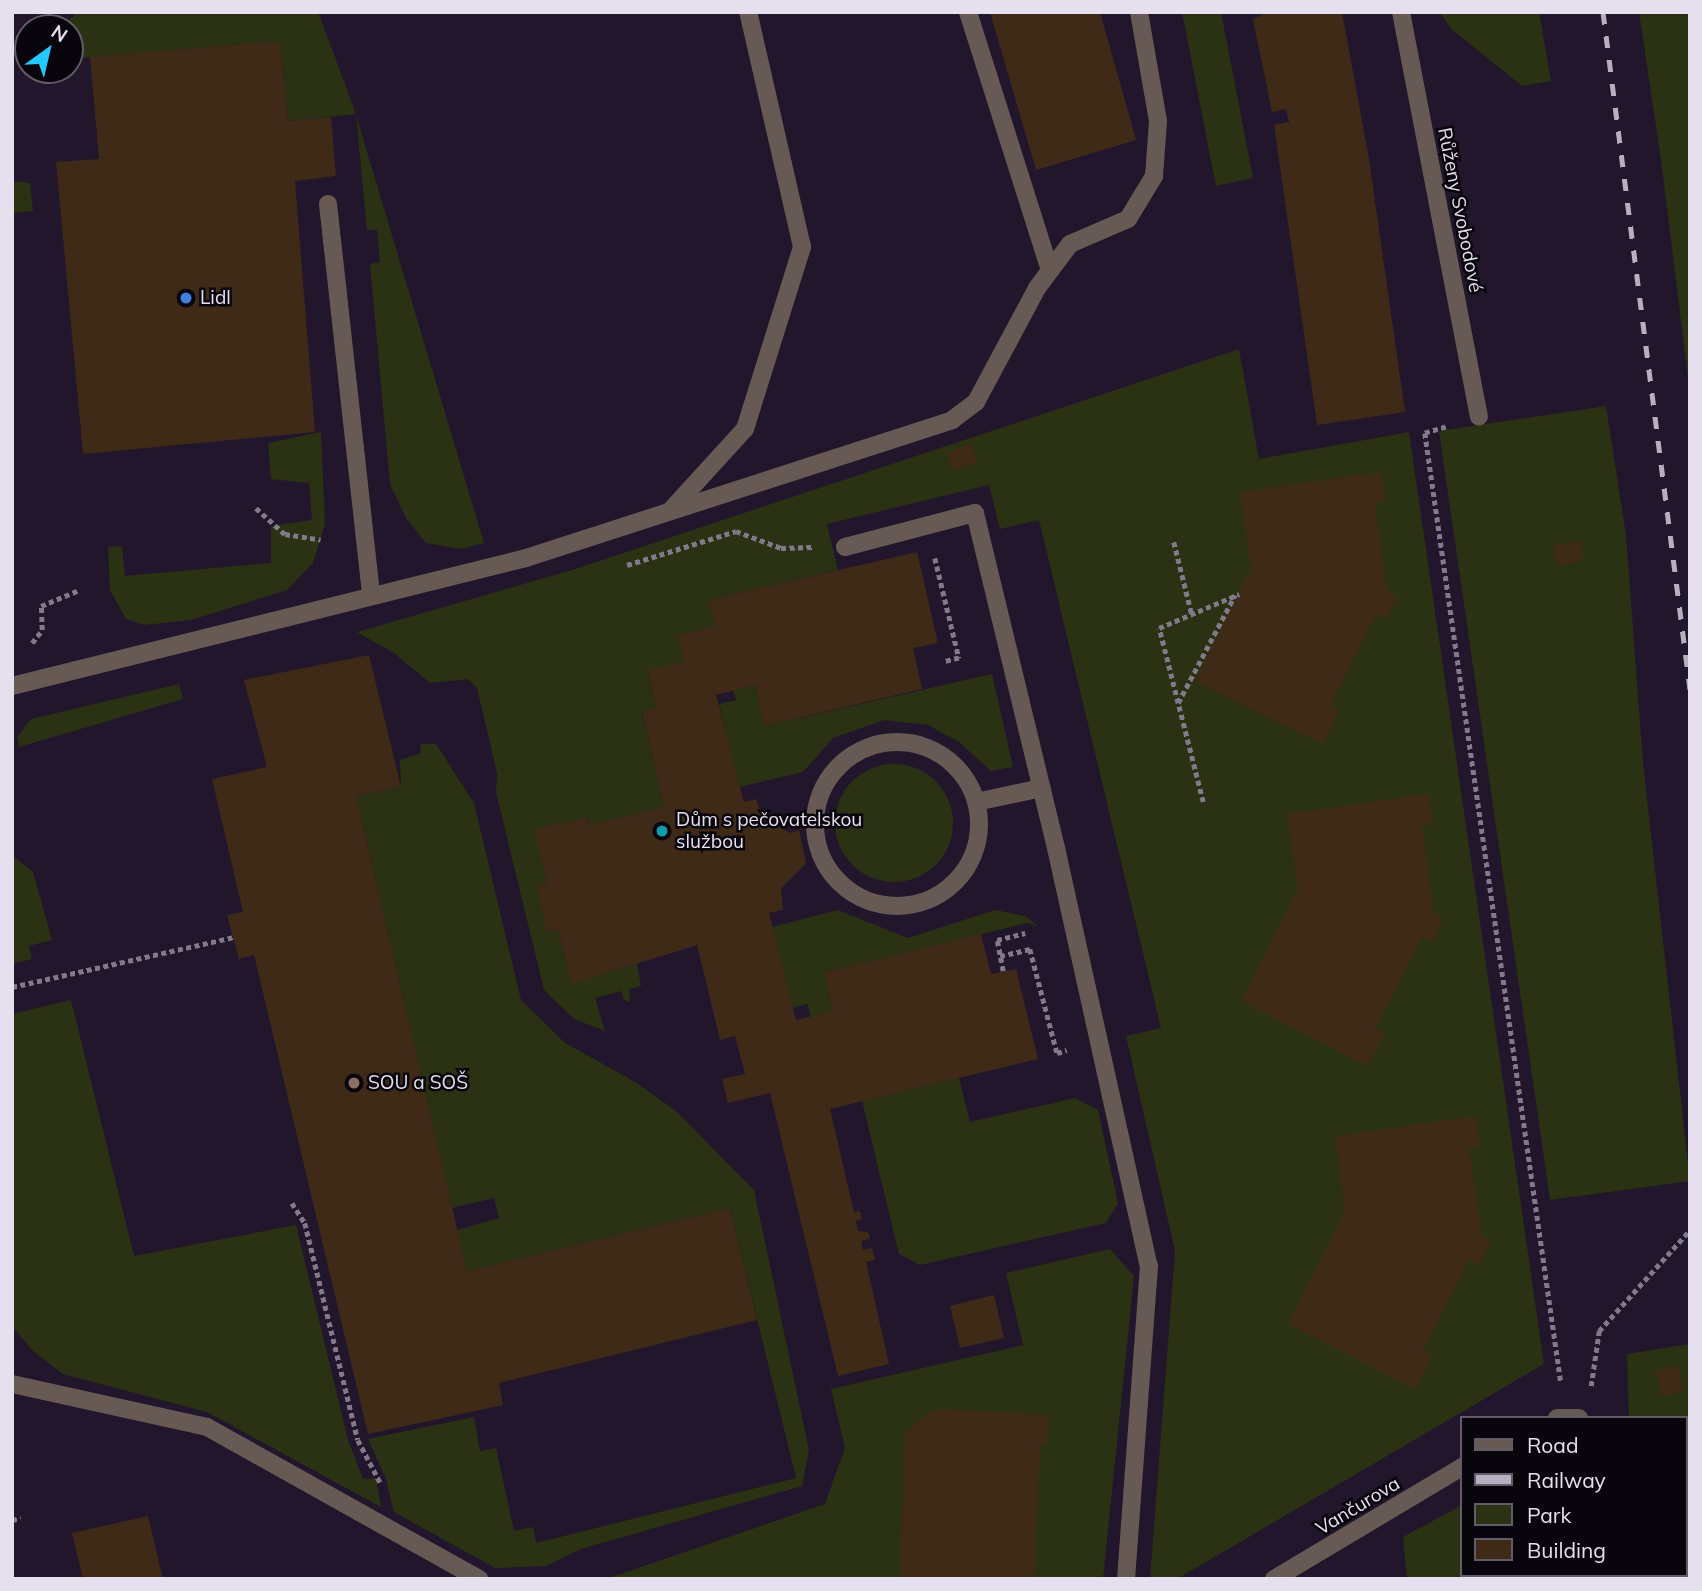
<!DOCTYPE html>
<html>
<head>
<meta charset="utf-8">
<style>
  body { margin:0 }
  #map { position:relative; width:1702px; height:1591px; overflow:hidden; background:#21162b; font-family:Mulish,sans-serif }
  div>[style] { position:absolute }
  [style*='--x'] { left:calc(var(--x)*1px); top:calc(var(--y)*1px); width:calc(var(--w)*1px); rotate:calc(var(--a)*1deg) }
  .green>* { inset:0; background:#2a3213 }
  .round { border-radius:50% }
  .building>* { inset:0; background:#3f2a18 }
  .path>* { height:4.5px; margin-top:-2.25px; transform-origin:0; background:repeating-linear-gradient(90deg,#82798b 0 5px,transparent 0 8.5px) }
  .lane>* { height:18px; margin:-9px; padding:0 9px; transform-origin:9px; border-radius:9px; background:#675a55 }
  .lane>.ring { margin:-9px; padding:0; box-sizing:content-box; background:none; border:18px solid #675a55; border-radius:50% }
  .street>* { height:18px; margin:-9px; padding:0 9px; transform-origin:9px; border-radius:9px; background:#675a55 }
  .rail>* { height:5px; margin-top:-2.5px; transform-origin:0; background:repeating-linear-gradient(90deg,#b8b0c0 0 12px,transparent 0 24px) }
  .path-bridge>* { height:4.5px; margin-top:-2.25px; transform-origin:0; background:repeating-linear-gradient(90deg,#82798b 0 5px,transparent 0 8.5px) }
  .dots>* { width:19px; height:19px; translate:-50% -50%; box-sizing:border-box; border:4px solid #08050d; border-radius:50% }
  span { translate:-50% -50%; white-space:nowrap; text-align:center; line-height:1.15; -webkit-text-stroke:5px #08050d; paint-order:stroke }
  .street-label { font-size:19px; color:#e6dfee }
  .poi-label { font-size:19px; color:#e6dfee }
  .left { translate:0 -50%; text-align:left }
  .frame { position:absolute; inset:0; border:14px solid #e6dfee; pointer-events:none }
  .legend { position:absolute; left:1460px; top:1416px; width:228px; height:161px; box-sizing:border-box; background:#08050d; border:2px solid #615c67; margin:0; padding:9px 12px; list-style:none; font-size:21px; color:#e6dfee }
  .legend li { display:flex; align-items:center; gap:14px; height:35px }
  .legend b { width:35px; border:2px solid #615c67 }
  .north { position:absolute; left:14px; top:14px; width:70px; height:70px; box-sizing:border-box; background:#08050d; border:2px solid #615c67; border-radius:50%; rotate:34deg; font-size:19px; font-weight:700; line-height:28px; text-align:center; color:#e6dfee }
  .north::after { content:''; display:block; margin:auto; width:24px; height:32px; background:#23c9fe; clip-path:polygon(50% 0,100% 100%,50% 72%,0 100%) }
</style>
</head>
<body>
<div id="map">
  <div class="green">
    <div style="clip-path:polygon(78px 12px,318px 12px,356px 114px,288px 121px,280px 41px,70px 59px,70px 28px,60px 28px)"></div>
    <div style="clip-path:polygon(1182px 12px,1221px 12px,1253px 178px,1216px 186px)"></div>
    <div style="clip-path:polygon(1539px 12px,1551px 81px,1522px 86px,1451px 29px,1440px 13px)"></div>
    <div style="clip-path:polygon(1639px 12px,1690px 12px,1690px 394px,1661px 160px)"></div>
    <div style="clip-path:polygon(356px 115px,484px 543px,460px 549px,426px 543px,406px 518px,390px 484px,370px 264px,380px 262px,377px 230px,367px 230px)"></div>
    <div style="clip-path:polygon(12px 181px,30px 183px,33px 211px,12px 213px)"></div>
    <div style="clip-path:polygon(1239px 349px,1259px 459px,1409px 432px,1544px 1364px,1177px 1579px,1150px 1579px,1175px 1251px,1126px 1036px,1161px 1028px,1039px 520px,1000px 529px,989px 485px,827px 524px,838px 570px,709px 600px,715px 626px,678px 635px,684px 662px,648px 671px,656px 708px,642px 712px,664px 807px,588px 825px,587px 817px,535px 830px,547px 883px,536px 885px,548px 932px,558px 929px,571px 983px,637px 964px,641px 986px,629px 989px,630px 1002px,624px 1000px,621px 991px,595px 998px,605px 1031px,574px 1019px,544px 990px,496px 792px,497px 773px,477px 688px,468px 679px,430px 683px,394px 653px,357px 632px,572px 570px)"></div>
    <div style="clip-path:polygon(1606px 406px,1626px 535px,1643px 763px,1690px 1181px,1550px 1200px,1439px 431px)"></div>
    <div style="clip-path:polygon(321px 432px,325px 524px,313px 563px,287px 590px,191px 620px,144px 625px,126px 619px,110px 590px,108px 547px,122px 546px,125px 576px,271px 563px,271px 526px,312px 520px,309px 483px,271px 479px,268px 443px)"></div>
    <div style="clip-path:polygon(992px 674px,1013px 767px,991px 771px,959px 742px,928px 725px,884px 720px,833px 738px,803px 772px,739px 787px,719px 704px,736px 700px,733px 690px,755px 685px,764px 726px)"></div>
    <div style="clip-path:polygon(179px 684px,183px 699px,19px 747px,17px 737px,31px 719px)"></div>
    <div style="clip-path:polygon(420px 744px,436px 744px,474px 803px,521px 1000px,565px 1043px,637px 1083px,676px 1111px,754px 1190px,809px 1450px,802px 1486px,581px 1549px,546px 1566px,495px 1568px,394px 1512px,386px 1479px,368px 1439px,474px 1417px,480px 1451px,496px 1448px,514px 1531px,533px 1527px,536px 1543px,796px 1478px,730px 1208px,467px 1271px,457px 1230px,499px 1218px,494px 1198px,452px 1208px,356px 796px,401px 787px,400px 760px,421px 753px)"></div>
    <div class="round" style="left:835px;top:764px;width:118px;height:118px"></div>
    <div style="clip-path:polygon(12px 855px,33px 872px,52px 940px,29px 946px,32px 959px,12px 964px)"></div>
    <div style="clip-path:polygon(838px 910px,908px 938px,995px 910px,1025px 916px,1038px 926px,1027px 923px,824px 972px,833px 1011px,810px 1017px,808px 1004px,792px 1008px,772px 927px)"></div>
    <div style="clip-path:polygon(71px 1000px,134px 1256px,296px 1225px,348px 1440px,363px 1479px,376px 1478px,381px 1507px,207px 1412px,63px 1374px,33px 1351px,12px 1326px,12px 1014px)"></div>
    <div style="clip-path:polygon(959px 1078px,970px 1122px,1075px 1098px,1098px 1110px,1118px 1203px,1106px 1223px,920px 1265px,899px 1254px,862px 1101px)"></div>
    <div style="clip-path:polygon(1110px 1249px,1134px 1276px,1103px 1579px,606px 1579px,825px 1504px,845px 1448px,831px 1389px,1023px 1345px,1006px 1273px)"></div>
    <div style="clip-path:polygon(1690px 1344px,1690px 1579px,1648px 1579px,1647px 1575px,1686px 1575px,1686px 1418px,1629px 1418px,1627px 1354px)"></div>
    <div style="clip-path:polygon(1462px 1505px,1462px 1575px,1573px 1575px,1407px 1579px,1403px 1537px)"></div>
  </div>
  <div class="building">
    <div style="clip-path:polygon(990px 12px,1100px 12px,1136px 140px,1036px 170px)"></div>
    <div style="clip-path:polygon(1268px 12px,1342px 12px,1369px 159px,1405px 412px,1317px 425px,1274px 125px,1289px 122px,1286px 109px,1272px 112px,1253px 19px)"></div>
    <div style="clip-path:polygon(280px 41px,288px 121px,331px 117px,336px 176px,295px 181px,315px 432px,83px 454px,56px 162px,99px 159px,90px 57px)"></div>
    <div style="clip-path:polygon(971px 444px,978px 462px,953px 470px,947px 452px)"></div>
    <div style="clip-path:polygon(1381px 472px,1386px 501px,1375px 503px,1387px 592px,1397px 596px,1386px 619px,1376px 615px,1330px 706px,1340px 710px,1323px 744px,1195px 681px,1251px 569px,1240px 492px)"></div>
    <div style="clip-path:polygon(1581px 541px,1583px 561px,1556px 565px,1553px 545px)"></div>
    <div style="clip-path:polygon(917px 552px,938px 643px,913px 648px,922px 689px,764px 726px,755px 685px,716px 695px,744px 802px,756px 799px,764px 820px,791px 833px,799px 830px,806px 863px,781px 888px,783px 910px,769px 913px,796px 1020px,833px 1011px,824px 972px,981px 934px,991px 974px,1016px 969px,1038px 1059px,830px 1109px,854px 1212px,860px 1211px,862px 1219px,856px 1221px,858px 1231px,868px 1232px,870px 1239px,861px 1241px,863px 1250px,872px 1248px,875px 1260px,866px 1262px,889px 1364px,838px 1376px,770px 1093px,728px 1103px,722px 1079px,745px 1074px,735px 1036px,720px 1040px,697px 945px,571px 984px,558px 929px,547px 932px,536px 885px,547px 883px,534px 830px,587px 817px,588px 825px,664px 807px,642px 711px,656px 708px,648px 670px,684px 662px,678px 635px,715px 626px,709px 600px)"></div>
    <div style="clip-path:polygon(369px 655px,401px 787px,356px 796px,467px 1271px,730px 1208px,757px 1320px,499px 1383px,503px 1405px,368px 1434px,254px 955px,239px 959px,227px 915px,243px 912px,212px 779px,267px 767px,244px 680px)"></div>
    <div style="clip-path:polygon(1428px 794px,1433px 823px,1422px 825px,1434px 914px,1444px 919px,1432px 942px,1422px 937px,1375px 1028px,1385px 1033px,1367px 1066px,1241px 1001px,1298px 890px,1287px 814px)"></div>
    <div style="clip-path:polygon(1476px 1116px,1480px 1146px,1469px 1148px,1482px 1236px,1492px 1241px,1479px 1265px,1470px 1259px,1423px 1350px,1432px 1356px,1415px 1389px,1288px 1324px,1345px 1213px,1335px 1136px)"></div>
    <div style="clip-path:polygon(994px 1295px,1004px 1338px,960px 1348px,950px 1306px)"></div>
    <div style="clip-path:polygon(1678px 1366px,1683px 1392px,1661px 1396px,1656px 1370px)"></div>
    <div style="clip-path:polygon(937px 1409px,1048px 1415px,1047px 1446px,1040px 1444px,1034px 1579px,900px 1579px,905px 1434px,926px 1414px)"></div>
    <div style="clip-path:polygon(148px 1516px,163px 1579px,83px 1579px,72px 1533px)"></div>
  </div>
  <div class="path">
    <div style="--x:1446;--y:427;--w:22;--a:164"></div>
    <div style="--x:1425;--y:433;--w:960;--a:81.85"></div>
    <div style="--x:256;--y:508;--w:39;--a:42"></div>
    <div style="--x:285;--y:534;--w:36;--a:9"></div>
    <div style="--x:1174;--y:542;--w:75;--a:76.1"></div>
    <div style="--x:935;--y:558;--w:103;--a:76.5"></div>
    <div style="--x:959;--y:658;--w:16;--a:166"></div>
    <div style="--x:627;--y:565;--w:114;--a:-17.3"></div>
    <div style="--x:736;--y:531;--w:48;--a:20.7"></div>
    <div style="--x:781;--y:548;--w:32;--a:-2"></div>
    <div style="--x:32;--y:643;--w:16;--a:-52"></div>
    <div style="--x:42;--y:630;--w:24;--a:-92"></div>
    <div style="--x:41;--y:606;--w:41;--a:-22.8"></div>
    <div style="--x:1178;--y:703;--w:122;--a:-62.2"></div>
    <div style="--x:1203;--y:802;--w:179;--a:-104.2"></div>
    <div style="--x:1159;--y:628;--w:87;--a:-23"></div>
    <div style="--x:1000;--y:956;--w:31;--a:-13"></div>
    <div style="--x:1030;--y:949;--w:107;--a:75.4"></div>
    <div style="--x:1057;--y:1053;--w:10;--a:-17"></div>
    <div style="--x:1003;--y:971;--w:32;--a:-101"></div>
    <div style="--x:997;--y:940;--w:29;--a:-14"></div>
    <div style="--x:292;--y:1203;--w:24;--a:57"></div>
    <div style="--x:305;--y:1223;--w:223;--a:76.3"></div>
    <div style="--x:358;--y:1440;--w:50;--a:62.4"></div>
    <div style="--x:1591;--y:1386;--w:56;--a:-81.7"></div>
    <div style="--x:1599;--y:1331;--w:136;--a:-48"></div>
    <div style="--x:12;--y:1520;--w:9;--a:-13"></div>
  </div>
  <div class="lane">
    <div style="--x:968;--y:12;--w:271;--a:72.4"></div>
    <div style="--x:328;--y:204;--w:393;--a:83.7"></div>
    <div style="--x:670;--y:511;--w:111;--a:-47.6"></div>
    <div style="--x:745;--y:429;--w:191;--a:-72.6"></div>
    <div style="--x:802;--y:247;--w:241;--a:-102.9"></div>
    <div style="--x:845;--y:547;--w:134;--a:-14.7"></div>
    <div style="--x:975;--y:513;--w:345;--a:76.4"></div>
    <div style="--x:1056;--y:848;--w:428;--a:77.5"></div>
    <div style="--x:1149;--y:1266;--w:314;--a:94.2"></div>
    <div style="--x:12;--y:686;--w:530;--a:-13.98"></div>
    <div style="--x:526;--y:558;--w:448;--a:-17.9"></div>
    <div style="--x:952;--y:420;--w:30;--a:-37"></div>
    <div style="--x:976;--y:402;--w:129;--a:-61.8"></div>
    <div style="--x:1037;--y:288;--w:55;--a:-53.1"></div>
    <div style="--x:1070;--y:244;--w:63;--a:-23.3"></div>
    <div style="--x:1128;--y:219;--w:50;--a:-58.8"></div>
    <div style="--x:1154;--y:176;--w:55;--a:-85.8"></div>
    <div style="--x:1158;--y:121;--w:111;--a:-99.9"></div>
    <div class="ring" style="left:815px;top:742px;width:146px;height:146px"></div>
    <div style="--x:976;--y:802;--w:67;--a:-12"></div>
  </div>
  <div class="street">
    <div style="--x:1401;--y:12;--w:412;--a:79.1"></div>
    <div style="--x:12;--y:1384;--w:200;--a:12.4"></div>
    <div style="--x:207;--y:1427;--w:312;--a:29.2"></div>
    <div style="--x:1557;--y:1418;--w:22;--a:0"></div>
    <div style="--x:1621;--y:1575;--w:4;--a:76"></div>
    <div style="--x:1274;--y:1579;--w:219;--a:-30.8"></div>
  </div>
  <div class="rail">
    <div style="--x:1603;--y:12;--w:683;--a:82.68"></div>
  </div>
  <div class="path-bridge">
    <div style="--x:12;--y:987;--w:227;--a:-12.7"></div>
  </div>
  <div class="dots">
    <div style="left:186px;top:298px;background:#3f7fe0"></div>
    <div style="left:662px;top:831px;background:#0f9aa8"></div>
    <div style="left:354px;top:1083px;background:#8d6e63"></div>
  </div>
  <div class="street-label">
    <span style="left:1460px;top:210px;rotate:79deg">Růženy Svobodové</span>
    <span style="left:1358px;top:1506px;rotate:-31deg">Vančurova</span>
  </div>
  <div class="poi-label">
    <span class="left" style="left:200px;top:298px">Lidl</span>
    <span class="left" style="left:676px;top:831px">Dům s pečovatelskou<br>službou</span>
    <span class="left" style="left:368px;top:1083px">SOU a SOŠ</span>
  </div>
  <div class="frame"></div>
  <ul class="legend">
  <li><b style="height:9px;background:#675a55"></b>Road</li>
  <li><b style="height:9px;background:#b8b0c0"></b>Railway</li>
  <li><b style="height:19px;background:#2a3213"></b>Park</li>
  <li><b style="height:19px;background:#3f2a18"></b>Building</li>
  </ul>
  <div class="north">N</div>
</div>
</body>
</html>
